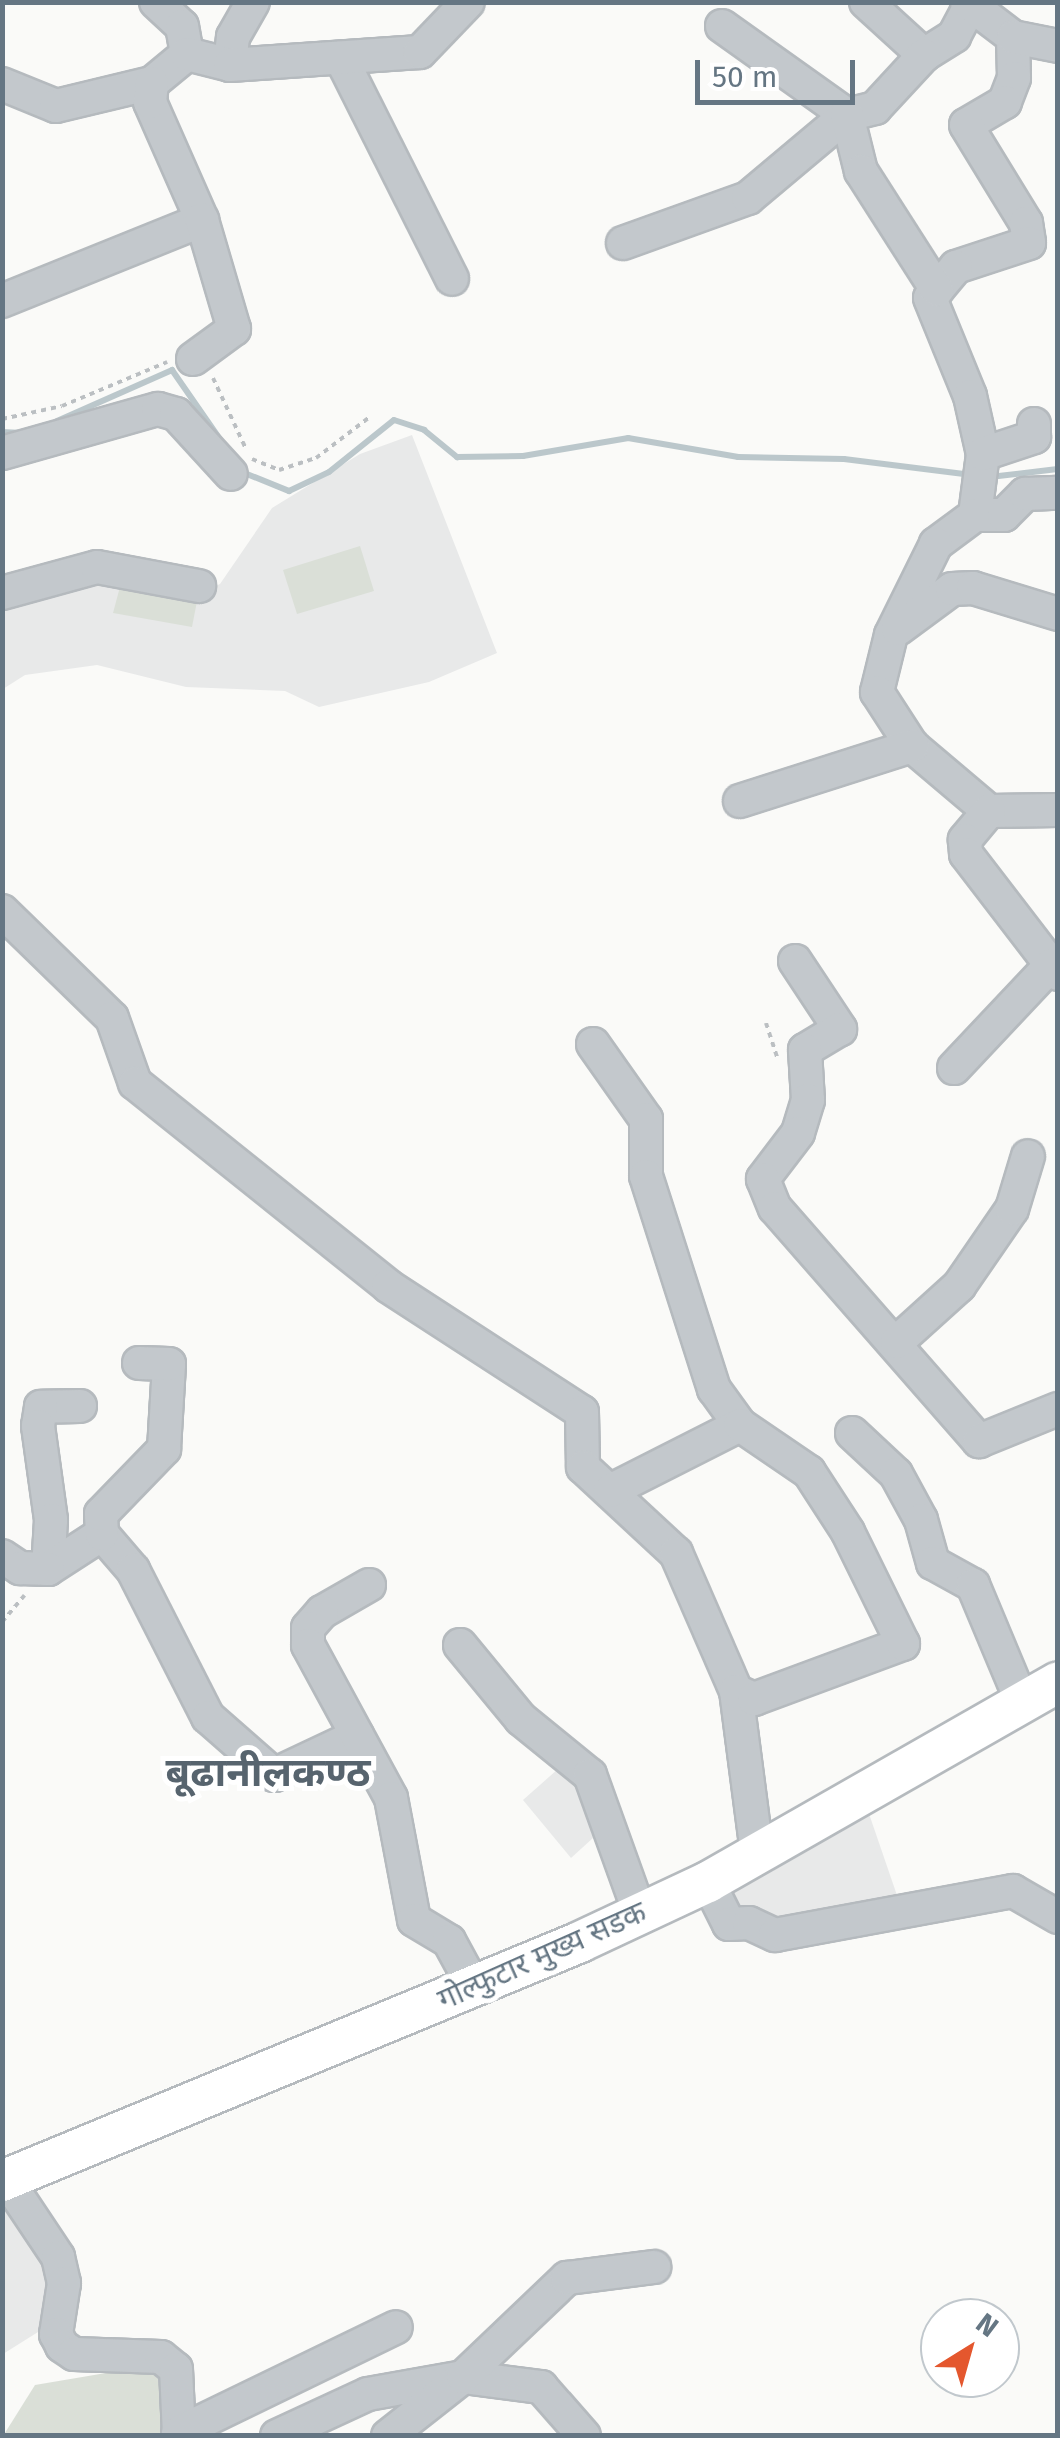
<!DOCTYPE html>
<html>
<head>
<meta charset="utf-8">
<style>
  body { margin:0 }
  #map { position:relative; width:1060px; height:2438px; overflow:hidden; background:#fafaf8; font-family:"Fira Sans","Noto Sans Devanagari",sans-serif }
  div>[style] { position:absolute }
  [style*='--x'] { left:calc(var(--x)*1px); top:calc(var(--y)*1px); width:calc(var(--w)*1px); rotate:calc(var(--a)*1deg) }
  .built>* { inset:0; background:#e8e9e9 }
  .green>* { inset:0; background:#dadfd7 }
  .stream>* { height:6px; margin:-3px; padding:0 3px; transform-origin:3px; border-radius:3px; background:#bbc7cb }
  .path>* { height:4px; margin-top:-2px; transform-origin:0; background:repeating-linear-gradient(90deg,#bbbfc2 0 5px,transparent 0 10px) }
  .roads { filter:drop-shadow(2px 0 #b5babe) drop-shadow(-2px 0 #b5babe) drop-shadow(0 2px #b5babe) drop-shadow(0 -2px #b5babe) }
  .minor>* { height:32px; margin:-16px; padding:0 16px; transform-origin:16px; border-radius:16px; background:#c3c8cc }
  .major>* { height:40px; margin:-20px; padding:0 20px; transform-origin:20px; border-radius:20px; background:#fff }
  span { translate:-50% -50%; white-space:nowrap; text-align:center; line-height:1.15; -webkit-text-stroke:10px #fff; paint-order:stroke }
  .street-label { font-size:30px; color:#657683 }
  .district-label { font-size:40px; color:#57646e; font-weight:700 }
  .frame { position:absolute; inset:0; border:5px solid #657683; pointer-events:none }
  .north { position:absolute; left:920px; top:2298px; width:100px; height:100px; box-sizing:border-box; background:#fff; border:2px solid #c1c8cd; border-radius:50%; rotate:37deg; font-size:28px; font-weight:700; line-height:40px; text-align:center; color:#657683 }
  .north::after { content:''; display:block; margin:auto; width:35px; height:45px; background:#e4572e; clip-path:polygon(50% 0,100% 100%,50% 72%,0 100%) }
  .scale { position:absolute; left:695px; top:60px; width:160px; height:45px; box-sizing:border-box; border:5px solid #657683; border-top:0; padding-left:12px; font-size:30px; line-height:35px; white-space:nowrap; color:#657683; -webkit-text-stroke:8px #fff; paint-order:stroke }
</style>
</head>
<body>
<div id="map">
  <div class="built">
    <div style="clip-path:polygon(412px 435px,497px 653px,429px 682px,319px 707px,285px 691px,186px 687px,97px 665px,25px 675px,3px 689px,3px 598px,86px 574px,197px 594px,220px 584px,272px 508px,360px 454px)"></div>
    <div style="clip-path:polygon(567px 1761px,615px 1818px,571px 1858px,523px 1800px)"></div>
    <div style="clip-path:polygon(866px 1805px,901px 1907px,836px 1923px,729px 1920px,714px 1885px)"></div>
    <div style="clip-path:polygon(2px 2199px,60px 2270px,54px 2322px,3px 2354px)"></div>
  </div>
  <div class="green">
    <div style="clip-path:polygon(360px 546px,374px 591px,297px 614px,283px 570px)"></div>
    <div style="clip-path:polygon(121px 583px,198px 596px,192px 627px,113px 613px)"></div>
    <div style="clip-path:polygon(159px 2364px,171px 2435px,3px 2436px,35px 2385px)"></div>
  </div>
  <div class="stream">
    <div style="--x:57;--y:421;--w:126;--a:-23.9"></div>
    <div style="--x:172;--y:370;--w:91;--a:55.3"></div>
    <div style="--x:2;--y:432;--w:20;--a:3"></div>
    <div style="--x:242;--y:472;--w:51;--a:22"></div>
    <div style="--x:289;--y:491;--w:44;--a:-25.4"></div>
    <div style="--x:329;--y:472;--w:83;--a:-38.7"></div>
    <div style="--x:394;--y:420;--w:32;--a:18"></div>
    <div style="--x:424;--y:430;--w:43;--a:39.3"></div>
    <div style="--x:457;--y:457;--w:66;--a:-0.9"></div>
    <div style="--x:523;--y:456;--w:107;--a:-9.7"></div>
    <div style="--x:628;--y:438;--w:112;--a:9.8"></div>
    <div style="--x:738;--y:457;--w:106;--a:1.1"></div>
    <div style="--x:844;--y:459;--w:129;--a:7.1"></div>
    <div style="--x:990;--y:477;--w:68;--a:-6.7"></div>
  </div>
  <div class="path">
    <div style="--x:213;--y:378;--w:76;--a:65.1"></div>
    <div style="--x:2;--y:419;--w:61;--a:-12.2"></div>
    <div style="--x:62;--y:406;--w:114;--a:-22.7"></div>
    <div style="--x:252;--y:459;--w:29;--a:22"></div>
    <div style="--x:279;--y:470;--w:39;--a:-18"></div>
    <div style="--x:316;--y:458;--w:69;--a:-37.4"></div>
    <div style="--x:766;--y:1023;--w:39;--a:72"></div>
    <div style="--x:2;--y:1622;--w:35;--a:-50"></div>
  </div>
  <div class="roads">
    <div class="minor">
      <div style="--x:156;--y:2;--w:35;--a:43"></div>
      <div style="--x:182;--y:26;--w:28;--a:80"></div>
      <div style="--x:866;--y:2;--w:79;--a:42.4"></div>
      <div style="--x:924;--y:55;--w:36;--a:-32"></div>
      <div style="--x:954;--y:36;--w:34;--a:-62"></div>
      <div style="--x:967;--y:2;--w:58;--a:37.3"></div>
      <div style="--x:1013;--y:37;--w:41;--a:88.6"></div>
      <div style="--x:1014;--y:78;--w:26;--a:111"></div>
      <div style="--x:1005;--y:102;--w:45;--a:149.5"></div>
      <div style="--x:966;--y:125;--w:115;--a:58.5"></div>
      <div style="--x:1026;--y:223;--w:20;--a:81"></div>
      <div style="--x:1029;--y:243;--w:77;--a:161.8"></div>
      <div style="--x:956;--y:267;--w:40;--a:130"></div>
      <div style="--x:930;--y:298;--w:106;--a:67.8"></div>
      <div style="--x:970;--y:396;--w:59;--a:77.4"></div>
      <div style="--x:983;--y:454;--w:62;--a:97.5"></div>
      <div style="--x:975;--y:515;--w:49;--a:143.4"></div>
      <div style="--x:936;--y:544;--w:102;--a:116.3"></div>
      <div style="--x:891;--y:635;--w:59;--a:103.8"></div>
      <div style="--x:877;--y:692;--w:64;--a:57.1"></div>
      <div style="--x:912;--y:746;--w:101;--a:40.2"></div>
      <div style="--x:989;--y:811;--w:69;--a:-0.8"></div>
      <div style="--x:722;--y:26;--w:153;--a:35.5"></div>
      <div style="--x:847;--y:115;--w:29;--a:-14"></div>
      <div style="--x:875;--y:108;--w:72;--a:-47.2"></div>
      <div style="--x:1013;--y:37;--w:46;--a:11.3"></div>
      <div style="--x:341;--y:58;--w:247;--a:63.3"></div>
      <div style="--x:230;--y:65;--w:28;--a:-84"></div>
      <div style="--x:233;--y:37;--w:40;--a:-60.3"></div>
      <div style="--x:2;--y:84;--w:58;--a:22.2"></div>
      <div style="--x:56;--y:106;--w:99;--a:-13.5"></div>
      <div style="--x:152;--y:83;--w:45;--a:-39.6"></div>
      <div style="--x:187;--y:54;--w:44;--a:14.3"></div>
      <div style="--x:230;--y:65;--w:190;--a:-3.9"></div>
      <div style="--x:420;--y:52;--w:69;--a:-46.2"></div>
      <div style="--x:623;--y:243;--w:133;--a:-19.8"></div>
      <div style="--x:748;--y:198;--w:129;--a:-40"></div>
      <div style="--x:847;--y:115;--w:58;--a:76"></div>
      <div style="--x:861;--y:171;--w:141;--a:57.4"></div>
      <div style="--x:2;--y:301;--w:216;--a:-22"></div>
      <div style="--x:202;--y:220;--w:129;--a:-113.8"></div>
      <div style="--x:150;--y:102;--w:19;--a:-84"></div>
      <div style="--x:193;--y:359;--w:51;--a:-36.2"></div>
      <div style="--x:234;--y:329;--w:114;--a:-106.4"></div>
      <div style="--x:2;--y:453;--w:162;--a:-15.8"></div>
      <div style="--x:158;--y:409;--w:19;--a:16"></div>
      <div style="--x:176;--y:414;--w:81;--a:47.5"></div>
      <div style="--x:983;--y:454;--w:54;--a:-18.4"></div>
      <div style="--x:1034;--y:437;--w:13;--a:-90"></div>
      <div style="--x:975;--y:515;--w:29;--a:0"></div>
      <div style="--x:1004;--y:515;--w:30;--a:-45"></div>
      <div style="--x:1025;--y:494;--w:33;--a:-2"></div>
      <div style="--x:2;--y:593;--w:98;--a:-15.3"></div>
      <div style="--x:97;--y:567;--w:104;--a:10.6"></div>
      <div style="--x:898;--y:629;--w:67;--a:-36.5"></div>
      <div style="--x:952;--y:589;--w:21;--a:-3"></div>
      <div style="--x:973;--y:588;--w:89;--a:17"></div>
      <div style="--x:740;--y:801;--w:181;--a:-17.7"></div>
      <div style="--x:989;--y:811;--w:38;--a:130"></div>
      <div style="--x:965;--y:840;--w:14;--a:86"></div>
      <div style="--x:966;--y:854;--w:151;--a:52.5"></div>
      <div style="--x:2;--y:911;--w:153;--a:44.2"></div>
      <div style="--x:112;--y:1018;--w:69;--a:70.5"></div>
      <div style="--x:135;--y:1083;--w:324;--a:38.7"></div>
      <div style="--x:388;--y:1286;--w:231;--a:33"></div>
      <div style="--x:582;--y:1412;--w:55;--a:89"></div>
      <div style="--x:583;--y:1467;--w:127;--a:42.8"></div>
      <div style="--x:676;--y:1553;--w:150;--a:66.5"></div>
      <div style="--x:736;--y:1691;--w:162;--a:82.6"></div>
      <div style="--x:795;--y:961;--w:82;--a:56.5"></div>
      <div style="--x:840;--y:1029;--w:41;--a:149"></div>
      <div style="--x:805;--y:1050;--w:50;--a:86.6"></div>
      <div style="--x:808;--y:1100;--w:34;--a:107"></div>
      <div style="--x:798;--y:1133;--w:58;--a:127.3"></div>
      <div style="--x:763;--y:1179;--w:31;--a:68"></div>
      <div style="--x:775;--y:1208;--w:310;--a:48.8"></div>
      <div style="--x:979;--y:1441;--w:85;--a:-22.1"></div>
      <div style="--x:593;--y:1044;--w:92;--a:54.8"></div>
      <div style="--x:646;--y:1119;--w:57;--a:90"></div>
      <div style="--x:646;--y:1176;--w:224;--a:72.3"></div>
      <div style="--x:714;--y:1389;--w:44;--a:54.2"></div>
      <div style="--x:740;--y:1425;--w:146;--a:153.1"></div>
      <div style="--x:954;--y:1068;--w:141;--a:-46.7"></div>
      <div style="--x:897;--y:1342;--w:84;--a:-42.1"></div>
      <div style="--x:959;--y:1286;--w:93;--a:-55.5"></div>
      <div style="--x:1012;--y:1209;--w:55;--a:-73.2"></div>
      <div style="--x:80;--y:1406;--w:39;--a:179"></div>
      <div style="--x:41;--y:1407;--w:19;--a:99"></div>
      <div style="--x:38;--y:1426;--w:95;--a:82.1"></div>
      <div style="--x:51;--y:1520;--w:49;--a:93.5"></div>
      <div style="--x:48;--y:1569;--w:64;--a:-32.9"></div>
      <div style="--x:102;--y:1534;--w:48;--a:49.3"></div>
      <div style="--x:133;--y:1570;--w:165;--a:63"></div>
      <div style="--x:208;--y:1717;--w:88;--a:41.3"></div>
      <div style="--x:274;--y:1775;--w:92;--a:-25.2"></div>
      <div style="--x:852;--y:1433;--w:60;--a:43"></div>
      <div style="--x:896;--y:1474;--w:52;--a:61.5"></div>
      <div style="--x:921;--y:1520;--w:45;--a:74.4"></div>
      <div style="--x:933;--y:1563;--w:46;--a:28.8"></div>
      <div style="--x:973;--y:1585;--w:127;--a:67.3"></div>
      <div style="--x:102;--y:1534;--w:20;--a:-93"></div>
      <div style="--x:101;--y:1514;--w:91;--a:-45.9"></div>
      <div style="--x:164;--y:1449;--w:85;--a:-86.6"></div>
      <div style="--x:169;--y:1364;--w:30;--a:-178"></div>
      <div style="--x:2;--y:1556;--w:22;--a:34"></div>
      <div style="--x:20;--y:1568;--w:28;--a:2"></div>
      <div style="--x:369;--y:1585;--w:54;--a:150.1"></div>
      <div style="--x:322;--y:1612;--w:21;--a:131"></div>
      <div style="--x:308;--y:1628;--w:17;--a:90"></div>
      <div style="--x:308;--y:1645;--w:174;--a:61.5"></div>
      <div style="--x:391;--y:1798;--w:124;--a:79.3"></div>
      <div style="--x:414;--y:1920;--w:41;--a:31"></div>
      <div style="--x:449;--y:1941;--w:52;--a:61.5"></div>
      <div style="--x:460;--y:1645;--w:96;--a:50.5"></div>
      <div style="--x:521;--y:1719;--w:89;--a:39.1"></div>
      <div style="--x:590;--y:1775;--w:148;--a:70.2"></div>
      <div style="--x:736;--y:1691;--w:20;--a:24"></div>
      <div style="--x:754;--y:1699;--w:159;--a:-20.3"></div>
      <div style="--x:903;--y:1644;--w:125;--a:-116.2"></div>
      <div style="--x:848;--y:1532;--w:72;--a:-123"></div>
      <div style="--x:809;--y:1472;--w:83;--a:-145.7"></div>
      <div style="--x:708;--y:1882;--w:47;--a:63.4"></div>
      <div style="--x:729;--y:1924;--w:20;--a:-3"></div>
      <div style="--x:749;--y:1923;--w:29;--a:25"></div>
      <div style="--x:775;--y:1935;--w:242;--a:-10.5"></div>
      <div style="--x:1013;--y:1891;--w:52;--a:30"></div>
      <div style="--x:6;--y:2179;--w:94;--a:56.3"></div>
      <div style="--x:58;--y:2257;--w:27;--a:77"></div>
      <div style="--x:64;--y:2283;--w:52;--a:98.9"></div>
      <div style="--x:56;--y:2334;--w:13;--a:63"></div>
      <div style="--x:62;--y:2346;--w:14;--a:34"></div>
      <div style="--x:74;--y:2354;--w:87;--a:2"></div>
      <div style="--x:161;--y:2357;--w:19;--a:39"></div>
      <div style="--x:176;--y:2369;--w:67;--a:87.4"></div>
      <div style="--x:178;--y:2433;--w:242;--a:-25.9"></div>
      <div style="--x:277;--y:2436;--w:100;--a:-24.8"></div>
      <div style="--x:368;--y:2394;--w:97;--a:-10.1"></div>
      <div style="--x:463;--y:2377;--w:79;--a:7.3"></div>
      <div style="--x:541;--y:2387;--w:65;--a:48.7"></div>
      <div style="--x:388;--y:2436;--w:95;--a:-38.2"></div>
      <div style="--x:463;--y:2377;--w:144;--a:-43.6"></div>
      <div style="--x:567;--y:2278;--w:88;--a:-7.2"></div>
    </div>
    <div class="major">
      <div style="--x:2;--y:2181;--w:625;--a:-22.46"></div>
      <div style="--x:580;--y:1942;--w:141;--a:-25.1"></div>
      <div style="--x:708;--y:1882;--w:403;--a:-29.7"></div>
    </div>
  </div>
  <div class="street-label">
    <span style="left:542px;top:1956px;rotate:-24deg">गोल्फुटार मुख्य सडक</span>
  </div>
  <div class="district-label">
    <span style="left:268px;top:1773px">बूढानीलकण्ठ</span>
  </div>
  <div class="frame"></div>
  <div class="north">N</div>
  <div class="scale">50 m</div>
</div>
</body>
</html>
